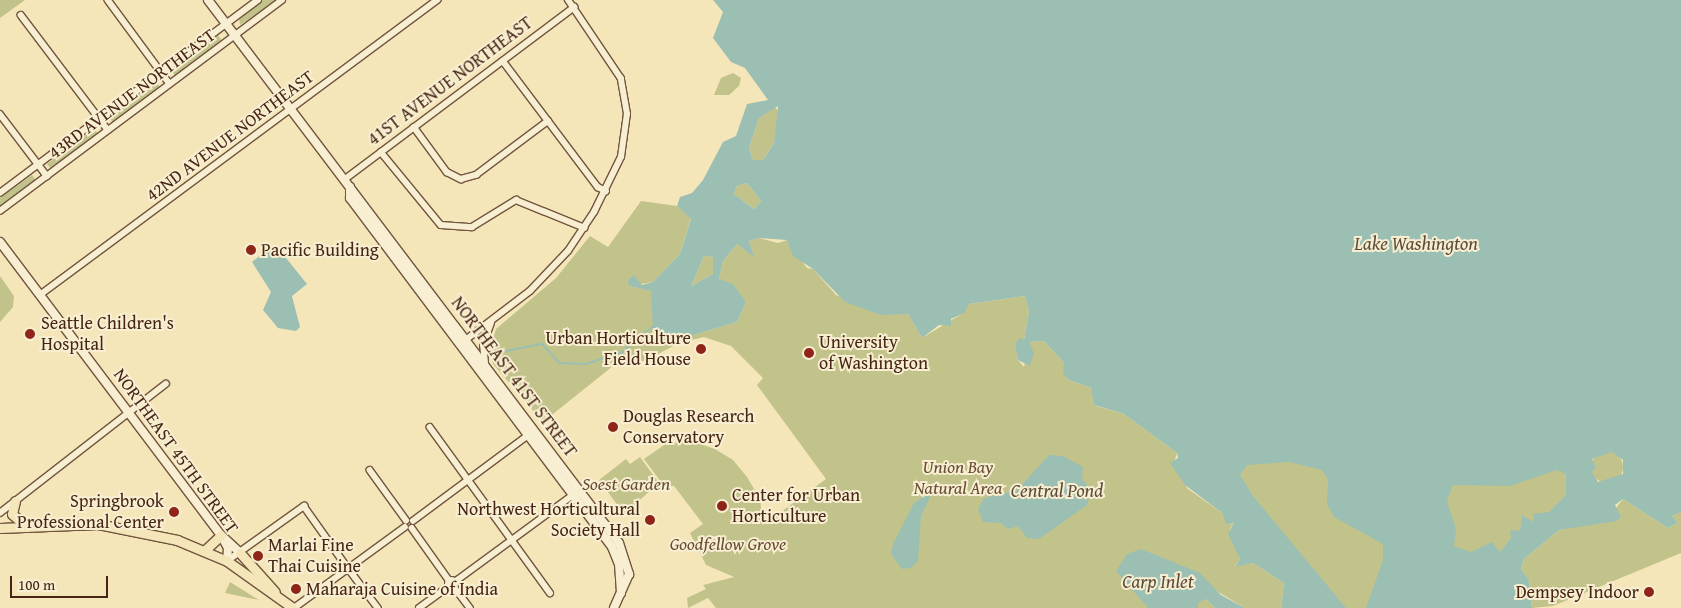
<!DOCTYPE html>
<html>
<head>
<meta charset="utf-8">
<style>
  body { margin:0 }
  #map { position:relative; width:1681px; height:608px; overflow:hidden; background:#f5e6ba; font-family:"Gentium Book Plus",serif }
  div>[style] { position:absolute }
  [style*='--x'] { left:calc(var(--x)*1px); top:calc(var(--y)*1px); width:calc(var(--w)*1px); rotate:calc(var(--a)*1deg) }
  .green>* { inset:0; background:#c2c38b }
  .round { border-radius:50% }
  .water>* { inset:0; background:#9cbfb3 }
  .stream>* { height:2px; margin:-1px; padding:0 1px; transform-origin:1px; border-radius:1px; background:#9cbfb3 }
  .roads { filter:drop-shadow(1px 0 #72553e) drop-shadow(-1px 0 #72553e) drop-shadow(0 1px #72553e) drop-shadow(0 -1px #72553e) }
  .street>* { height:5.5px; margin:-2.75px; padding:0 2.75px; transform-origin:2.75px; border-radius:2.75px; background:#f8efd2 }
  .street>.ring { margin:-2.75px; padding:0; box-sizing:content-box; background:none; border:5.5px solid #f8efd2; border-radius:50% }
  .secondary>* { height:8px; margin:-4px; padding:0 4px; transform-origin:4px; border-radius:4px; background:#f8efd2 }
  .primary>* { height:9px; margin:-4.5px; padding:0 4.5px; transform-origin:4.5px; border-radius:4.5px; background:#f5e6ba }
  .dots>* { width:14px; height:14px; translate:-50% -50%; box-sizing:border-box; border:2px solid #f8efd2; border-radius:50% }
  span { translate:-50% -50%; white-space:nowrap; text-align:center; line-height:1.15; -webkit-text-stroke:4px #f8efd2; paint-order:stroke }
  .street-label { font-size:18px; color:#472514 }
  .poi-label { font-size:18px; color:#472514 }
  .left { translate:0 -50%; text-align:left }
  .right { translate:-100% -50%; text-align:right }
  .park-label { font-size:18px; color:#664c32; font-style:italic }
  .water-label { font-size:19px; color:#5c4c3c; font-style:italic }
  .scale { position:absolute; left:10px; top:576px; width:98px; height:22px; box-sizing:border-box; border:2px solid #472514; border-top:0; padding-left:6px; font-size:15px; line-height:18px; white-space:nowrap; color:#472514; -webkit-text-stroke:4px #f8efd2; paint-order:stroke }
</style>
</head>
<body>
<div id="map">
  <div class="green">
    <div style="clip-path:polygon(0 0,25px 0,0 18px)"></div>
    <div style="clip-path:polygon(263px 0,277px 0,240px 25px,239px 18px)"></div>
    <div style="clip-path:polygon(218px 35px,222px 41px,175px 76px,171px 70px)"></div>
    <div style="clip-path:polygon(733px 73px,741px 78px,739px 86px,729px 95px,714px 95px,721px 78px)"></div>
    <div style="clip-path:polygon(156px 82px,160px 87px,113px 123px,109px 117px)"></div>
    <div style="clip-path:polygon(773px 105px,779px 112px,774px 143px,763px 160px,753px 160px,749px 148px,759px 118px)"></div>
    <div style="clip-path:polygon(94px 128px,98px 134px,51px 169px,47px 164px)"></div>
    <div style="clip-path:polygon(32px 175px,36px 180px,0 208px,0 198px)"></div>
    <div style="clip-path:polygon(747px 183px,761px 201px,754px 209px,734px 194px,737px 186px)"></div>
    <div style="clip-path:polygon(641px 201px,677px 206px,691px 218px,680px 254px,653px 282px,629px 286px,652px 291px,653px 323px,669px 342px,737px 322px,746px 302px,719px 279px,723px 261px,737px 244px,753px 255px,749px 241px,759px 238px,778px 243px,787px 240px,807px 268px,813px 269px,836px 295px,881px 314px,908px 314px,922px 338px,960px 315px,969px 304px,1025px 296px,1029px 312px,1024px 340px,1015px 344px,1018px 360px,1024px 367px,1029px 342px,1044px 341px,1064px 363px,1069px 380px,1091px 388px,1096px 406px,1124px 414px,1177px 453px,1173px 466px,1188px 489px,1222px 513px,1229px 525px,1234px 523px,1230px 529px,1240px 559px,1235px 566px,1253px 563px,1284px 583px,1281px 608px,1245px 608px,1215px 590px,1206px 599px,1215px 608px,716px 608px,708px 598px,688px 608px,687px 598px,706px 589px,703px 585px,734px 577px,706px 565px,690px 533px,703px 524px,674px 486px,664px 486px,644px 459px,667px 443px,694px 442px,715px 449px,733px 460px,747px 477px,760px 499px,763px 525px,826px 479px,757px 385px,763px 378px,731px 346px,704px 337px,679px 343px,645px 361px,618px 362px,543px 422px,493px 364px,489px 351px,496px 329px,556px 278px,590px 236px,608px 247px)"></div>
    <div style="clip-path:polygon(704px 256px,713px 257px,713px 274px,691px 286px)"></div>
    <div style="clip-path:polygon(0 276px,14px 296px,13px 307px,0 322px)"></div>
    <div class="round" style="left:1591px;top:451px;width:32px;height:32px"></div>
    <div style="clip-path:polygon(640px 457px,659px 483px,624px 514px,599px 480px,626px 459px,630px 464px)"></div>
    <div style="clip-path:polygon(1315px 459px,1389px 543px,1375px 608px,1334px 608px,1234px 470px,1240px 463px)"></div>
    <div style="clip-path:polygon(1550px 464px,1571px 476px,1571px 498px,1493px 558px,1453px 553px,1443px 488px,1450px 482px)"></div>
    <div style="clip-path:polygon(1623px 499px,1668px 528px,1678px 523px,1672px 516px,1681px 512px,1681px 553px,1553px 606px,1532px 608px,1529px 580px,1521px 570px,1524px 559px,1559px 530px,1606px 521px)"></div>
    <div style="clip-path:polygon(230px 582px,259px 600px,225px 593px)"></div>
  </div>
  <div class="water">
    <div style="clip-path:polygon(evenodd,713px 0,1681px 0,1681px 512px,1672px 516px,1678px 523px,1668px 528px,1623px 499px,1615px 505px,1621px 517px,1617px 521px,1559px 530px,1524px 559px,1521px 569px,1529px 580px,1532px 608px,1366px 608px,1383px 560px,1383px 544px,1334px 517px,1327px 504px,1328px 480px,1322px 470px,1289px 462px,1247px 465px,1240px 475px,1253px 496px,1346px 608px,1281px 608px,1284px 583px,1253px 563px,1235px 567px,1240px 559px,1228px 534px,1234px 523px,1227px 525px,1222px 513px,1185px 485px,1170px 463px,1178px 458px,1177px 453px,1124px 414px,1094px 405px,1091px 388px,1069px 380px,1063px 373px,1064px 363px,1044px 341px,1029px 342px,1034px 353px,1030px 366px,1018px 360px,1015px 345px,1019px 338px,1024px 340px,1029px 312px,1025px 296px,969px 304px,964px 313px,951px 319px,951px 326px,939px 325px,922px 338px,908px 314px,881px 315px,845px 302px,813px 269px,793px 256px,787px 240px,759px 238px,749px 241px,754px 257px,737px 244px,723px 261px,719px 279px,733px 284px,746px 302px,737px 322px,670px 342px,662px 339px,653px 331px,651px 291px,629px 286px,628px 280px,634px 275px,642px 285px,653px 282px,680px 254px,691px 219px,677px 206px,680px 197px,692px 193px,703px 180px,723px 142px,736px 136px,747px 104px,768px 100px,745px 68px,731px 62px,713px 38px,723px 12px,713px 0,778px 106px,774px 143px,763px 160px,753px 160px,749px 148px,759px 118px,778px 106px,713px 0,747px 183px,761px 201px,754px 209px,734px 194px,737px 186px,747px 183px,713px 0,704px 256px,713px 257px,713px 274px,691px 286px,704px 256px,713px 0,1612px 452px,1623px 460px,1623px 474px,1598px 482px,1592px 472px,1596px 467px,1592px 459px,1612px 452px,713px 0,1557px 470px,1566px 474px,1566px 495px,1549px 512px,1533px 514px,1534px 522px,1522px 515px,1520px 531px,1510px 530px,1511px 538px,1500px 552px,1492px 542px,1471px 552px,1454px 546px,1456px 529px,1447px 501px,1453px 485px,1510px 486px,1557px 470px)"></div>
    <div style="clip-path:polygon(271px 247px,282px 253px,307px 284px,292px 296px,300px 327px,296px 331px,278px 328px,263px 310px,271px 292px,252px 262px)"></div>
    <div style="clip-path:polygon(1049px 455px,1063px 456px,1083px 467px,1082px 478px,1091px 491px,1087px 505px,1039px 539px,1027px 538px,1018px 526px,1008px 529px,1001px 523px,983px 522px,978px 509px,984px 498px,1017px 490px)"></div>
    <div style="clip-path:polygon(927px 494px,930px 498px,921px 516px,918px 561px,911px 568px,902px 569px,891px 554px,893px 544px,914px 503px)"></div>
    <div style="clip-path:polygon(1141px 549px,1200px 573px,1221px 595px,1245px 608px,1215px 608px,1206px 599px,1198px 603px,1198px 608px,1148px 608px,1116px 571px,1127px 554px)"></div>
  </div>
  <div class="stream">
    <div style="--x:505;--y:351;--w:38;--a:-11"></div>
    <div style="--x:542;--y:344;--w:26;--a:47"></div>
    <div style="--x:560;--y:363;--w:26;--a:2"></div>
    <div style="--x:586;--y:364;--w:38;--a:-18"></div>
    <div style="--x:622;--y:352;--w:44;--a:-39.5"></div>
  </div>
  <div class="roads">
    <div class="street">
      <div style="--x:108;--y:0;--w:104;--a:53.6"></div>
      <div style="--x:21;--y:15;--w:144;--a:52.9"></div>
      <div style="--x:503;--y:61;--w:158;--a:53"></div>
      <div style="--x:598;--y:187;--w:9;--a:27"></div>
      <div style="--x:0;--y:114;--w:78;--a:52.8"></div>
      <div style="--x:414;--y:127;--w:56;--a:53.7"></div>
      <div style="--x:447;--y:172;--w:16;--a:27"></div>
      <div style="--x:461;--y:179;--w:16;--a:-15"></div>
      <div style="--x:476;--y:175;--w:90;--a:-36.9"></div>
      <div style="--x:381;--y:152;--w:94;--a:50.6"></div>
      <div style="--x:441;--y:225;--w:31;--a:4"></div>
      <div style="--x:472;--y:227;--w:52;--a:-31.5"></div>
      <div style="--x:516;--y:200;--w:74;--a:22.1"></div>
      <div style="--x:344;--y:180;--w:288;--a:-36.9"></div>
      <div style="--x:0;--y:193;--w:322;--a:-36.8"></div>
      <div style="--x:0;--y:211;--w:352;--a:-36.8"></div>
      <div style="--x:40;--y:295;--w:495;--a:-36.6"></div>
      <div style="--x:463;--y:342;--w:84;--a:-37.3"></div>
      <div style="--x:530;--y:291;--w:55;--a:-46.5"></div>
      <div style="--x:568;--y:251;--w:47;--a:-56.3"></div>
      <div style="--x:594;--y:212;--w:61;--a:-63.9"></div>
      <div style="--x:621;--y:157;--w:43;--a:-82.1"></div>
      <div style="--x:627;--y:114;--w:36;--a:-100"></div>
      <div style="--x:621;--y:79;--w:95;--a:-123.9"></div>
      <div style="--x:485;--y:363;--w:18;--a:-96"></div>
      <div style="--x:483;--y:345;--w:23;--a:-70"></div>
      <div style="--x:430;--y:427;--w:205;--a:54.1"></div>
      <div style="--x:370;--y:470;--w:62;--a:54.2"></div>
      <div style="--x:0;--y:513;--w:210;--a:-37.9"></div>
      <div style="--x:413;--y:521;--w:147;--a:-36.7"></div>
      <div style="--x:412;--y:528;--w:64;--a:54.6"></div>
      <div style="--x:227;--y:561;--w:95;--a:-35.5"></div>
      <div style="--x:304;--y:506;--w:71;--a:54.7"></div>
      <div style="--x:353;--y:565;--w:64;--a:-36.2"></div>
      <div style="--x:351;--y:572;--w:45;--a:53.1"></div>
      <div class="ring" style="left:447.5px;top:579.5px;width:3.5px;height:3.5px"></div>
      <div style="--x:456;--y:581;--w:149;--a:-36.3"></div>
      <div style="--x:455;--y:588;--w:25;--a:53"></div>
      <div style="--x:294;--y:608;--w:63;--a:-36"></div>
      <div style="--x:419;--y:608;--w:36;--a:-36"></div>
    </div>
    <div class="secondary">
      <div style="--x:208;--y:0;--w:681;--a:52.88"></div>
      <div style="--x:619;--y:543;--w:33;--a:72"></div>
      <div style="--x:629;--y:574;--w:37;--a:114"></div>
      <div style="--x:350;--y:187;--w:11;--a:90"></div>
      <div style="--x:350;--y:198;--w:436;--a:53.1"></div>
      <div style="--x:612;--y:547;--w:18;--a:68"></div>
      <div style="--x:619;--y:564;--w:29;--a:86"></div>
      <div style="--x:0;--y:242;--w:367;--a:53"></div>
      <div style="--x:221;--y:535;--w:15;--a:62"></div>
      <div style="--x:228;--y:548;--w:13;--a:94"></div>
      <div style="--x:222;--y:536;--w:25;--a:43"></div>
    </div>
    <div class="primary">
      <div style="--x:15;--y:501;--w:13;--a:103"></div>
      <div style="--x:12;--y:514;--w:20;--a:41"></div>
      <div style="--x:0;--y:528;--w:98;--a:-2.3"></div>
      <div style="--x:98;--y:524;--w:81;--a:11.4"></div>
      <div style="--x:177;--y:540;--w:54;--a:22.8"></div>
      <div style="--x:227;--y:561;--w:81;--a:35.5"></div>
      <div style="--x:204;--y:551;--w:23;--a:-43"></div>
      <div style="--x:240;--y:553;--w:52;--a:48.1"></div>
    </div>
  </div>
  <div class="dots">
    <div style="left:251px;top:250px;background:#8f2418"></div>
    <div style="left:30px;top:334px;background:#8f2418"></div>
    <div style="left:701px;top:349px;background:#8f2418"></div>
    <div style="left:809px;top:353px;background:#8f2418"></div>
    <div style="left:613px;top:427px;background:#8f2418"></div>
    <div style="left:722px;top:506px;background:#8f2418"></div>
    <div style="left:174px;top:512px;background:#8f2418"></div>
    <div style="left:650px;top:520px;background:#8f2418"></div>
    <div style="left:258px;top:556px;background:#8f2418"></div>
    <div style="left:296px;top:589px;background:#8f2418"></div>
    <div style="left:1649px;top:592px;background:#8f2418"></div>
  </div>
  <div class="street-label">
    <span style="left:450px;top:81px;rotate:-37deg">41ST AVENUE NORTHEAST</span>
    <span style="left:132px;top:94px;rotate:-37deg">43RD AVENUE NORTHEAST</span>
    <span style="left:230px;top:136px;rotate:-37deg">42ND AVENUE NORTHEAST</span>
    <span style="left:514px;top:377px;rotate:53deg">NORTHEAST 41ST STREET</span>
    <span style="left:176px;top:451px;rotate:54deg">NORTHEAST 45TH STREET</span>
  </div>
  <div class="poi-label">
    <span class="left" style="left:261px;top:250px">Pacific Building</span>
    <span class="left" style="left:41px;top:334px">Seattle Children's<br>Hospital</span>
    <span class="right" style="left:691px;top:349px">Urban Horticulture<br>Field House</span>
    <span class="left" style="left:819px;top:353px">University<br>of Washington</span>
    <span class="left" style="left:623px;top:427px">Douglas Research<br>Conservatory</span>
    <span class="left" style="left:732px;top:506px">Center for Urban<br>Horticulture</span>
    <span class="right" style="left:164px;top:512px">Springbrook<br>Professional Center</span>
    <span class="right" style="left:640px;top:520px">Northwest Horticultural<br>Society Hall</span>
    <span class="left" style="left:268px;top:556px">Marlai Fine<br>Thai Cuisine</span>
    <span class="left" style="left:306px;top:589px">Maharaja Cuisine of India</span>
    <span class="right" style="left:1639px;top:592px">Dempsey Indoor</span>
  </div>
  <div class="park-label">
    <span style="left:958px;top:478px">Union Bay<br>Natural Area</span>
    <span style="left:626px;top:484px">Soest Garden</span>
    <span style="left:728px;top:544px">Goodfellow Grove</span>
  </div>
  <div class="water-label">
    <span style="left:1416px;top:244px">Lake Washington</span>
    <span style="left:1057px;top:491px">Central Pond</span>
    <span style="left:1158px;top:582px">Carp Inlet</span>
  </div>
  <div class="scale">100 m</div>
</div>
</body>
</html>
